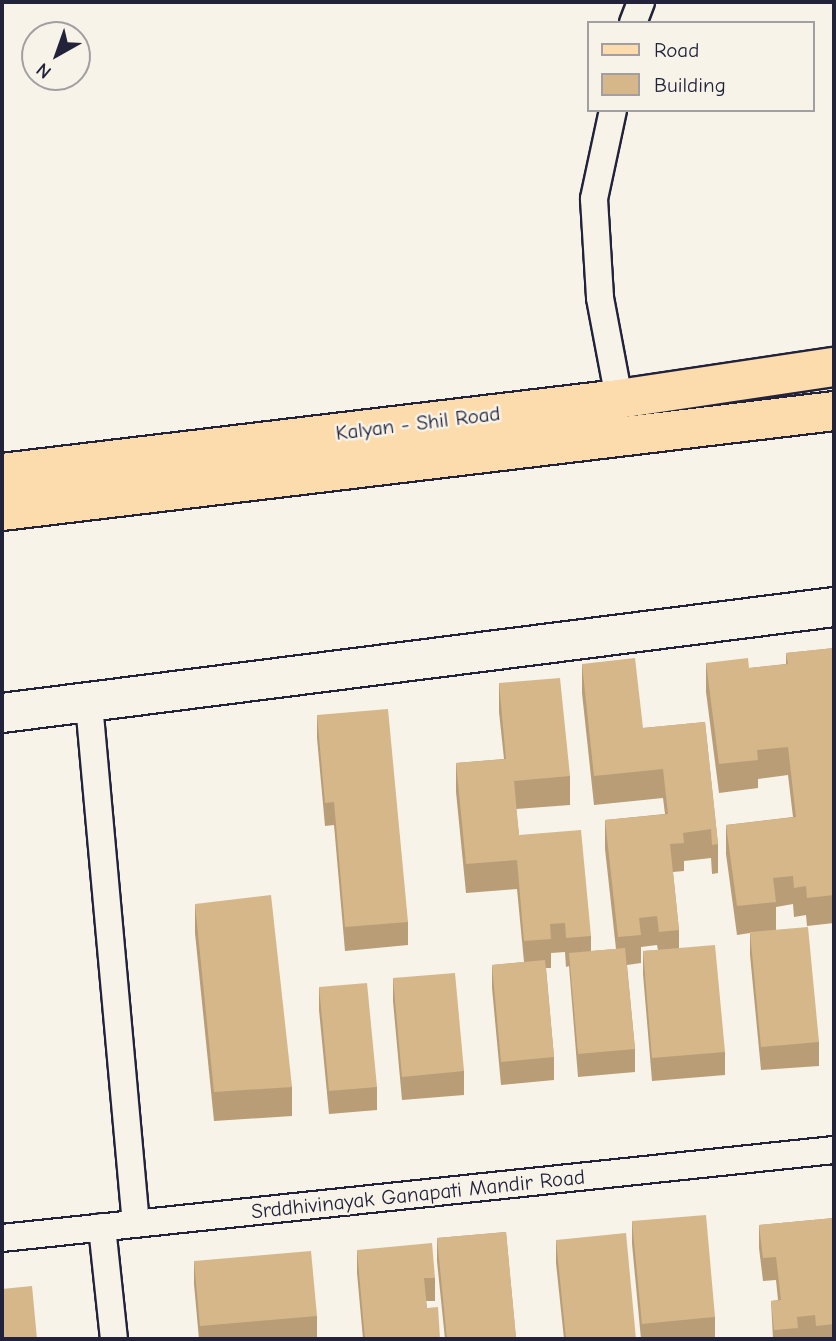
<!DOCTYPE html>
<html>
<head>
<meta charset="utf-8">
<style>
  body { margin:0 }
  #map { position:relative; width:836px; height:1341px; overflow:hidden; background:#f7f3e8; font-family:"Comic Neue",sans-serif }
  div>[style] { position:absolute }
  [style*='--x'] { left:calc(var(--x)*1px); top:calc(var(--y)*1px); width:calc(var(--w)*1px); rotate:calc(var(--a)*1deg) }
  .roads { filter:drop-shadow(2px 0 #22223b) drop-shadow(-2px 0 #22223b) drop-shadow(0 2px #22223b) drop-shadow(0 -2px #22223b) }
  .street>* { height:26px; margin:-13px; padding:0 13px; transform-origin:13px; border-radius:13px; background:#f7f3e8 }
  .secondary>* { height:38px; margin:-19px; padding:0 19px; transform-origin:19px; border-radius:19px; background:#f7f3e8 }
  .primary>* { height:38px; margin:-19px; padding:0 19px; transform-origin:19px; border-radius:19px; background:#fcdcac }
  .wall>* { inset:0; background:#b89d77 }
  .building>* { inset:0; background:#d6b78a }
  span { translate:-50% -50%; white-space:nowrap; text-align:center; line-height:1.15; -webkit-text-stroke:5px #f7f3e8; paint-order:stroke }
  .street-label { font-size:21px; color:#22223b }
  .frame { position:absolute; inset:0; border:4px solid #22223b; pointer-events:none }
  .legend { position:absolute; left:587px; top:21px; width:228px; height:91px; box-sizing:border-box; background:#f7f3e8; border:2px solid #a29fa3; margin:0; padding:9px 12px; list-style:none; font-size:21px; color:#22223b }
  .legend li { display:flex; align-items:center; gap:14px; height:35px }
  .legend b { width:35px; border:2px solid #a29fa3 }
  .north { position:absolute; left:21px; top:21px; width:70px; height:70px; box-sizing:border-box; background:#f7f3e8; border:2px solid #a29fa3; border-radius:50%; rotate:220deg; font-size:19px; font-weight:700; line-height:28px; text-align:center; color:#22223b }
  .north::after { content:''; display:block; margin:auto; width:24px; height:32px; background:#22223b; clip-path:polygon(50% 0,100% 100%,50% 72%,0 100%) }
</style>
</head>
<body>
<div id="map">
  <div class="roads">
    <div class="street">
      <div style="--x:633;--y:23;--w:22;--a:-69"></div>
      <div style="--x:613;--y:110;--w:91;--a:102.1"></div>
      <div style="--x:594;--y:199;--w:99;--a:86.5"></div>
      <div style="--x:600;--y:298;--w:103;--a:79.3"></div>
      <div style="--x:89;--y:704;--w:522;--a:84.84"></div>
      <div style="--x:102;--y:1227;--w:113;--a:83.9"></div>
      <div style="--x:2;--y:1238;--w:837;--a:-6.04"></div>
    </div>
    <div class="secondary">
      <div style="--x:2;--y:713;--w:839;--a:-7.26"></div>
    </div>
    <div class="primary">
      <div style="--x:2;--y:473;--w:621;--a:-6.84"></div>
      <div style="--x:619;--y:399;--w:217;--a:-8.5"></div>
      <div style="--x:2;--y:511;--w:838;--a:-6.85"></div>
    </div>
  </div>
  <div class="wall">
    <div style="clip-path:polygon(834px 648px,834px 923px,807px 926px,806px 915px,794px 917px,793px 904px,776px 907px,776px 930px,819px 1042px,819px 1066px,761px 1070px,750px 955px,750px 933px,737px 935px,726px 854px,726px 825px,793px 817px,788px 775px,758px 779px,758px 788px,719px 793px,706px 692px,706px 663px,749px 668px,786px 664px,786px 653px)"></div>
    <div style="clip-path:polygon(582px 664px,643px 728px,705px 722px,718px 844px,718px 873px,712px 874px,711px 858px,684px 861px,684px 871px,673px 872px,679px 930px,679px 948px,725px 1052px,725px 1075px,652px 1081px,643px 974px,643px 951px,658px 950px,657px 945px,641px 947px,641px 963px,627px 965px,635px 1049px,635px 1072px,578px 1077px,569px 966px,566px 967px,565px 952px,551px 953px,551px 968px,546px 968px,554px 1057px,554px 1080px,501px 1085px,492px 988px,492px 965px,524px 962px,517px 889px,466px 893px,456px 792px,456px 763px,504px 759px,499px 712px,499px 683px,570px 776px,570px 805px,516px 809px,519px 835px,591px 936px,591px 951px,616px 949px,605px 849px,605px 820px,665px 814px,663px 798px,594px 805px,582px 693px)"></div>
    <div style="clip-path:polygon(317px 715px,408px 922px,408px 945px,345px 951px,334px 825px,325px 826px,317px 738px)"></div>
    <div style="clip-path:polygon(195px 904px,292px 1087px,292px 1116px,214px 1121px,195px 933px)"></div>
    <div style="clip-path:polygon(393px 978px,464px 1071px,464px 1095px,402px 1100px,393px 1001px)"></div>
    <div style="clip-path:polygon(319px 987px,377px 1087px,377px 1110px,329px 1114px,319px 1010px)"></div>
    <div style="clip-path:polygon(834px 1218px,834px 1339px,815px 1339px,815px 1338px,773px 1339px,771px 1301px,778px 1300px,776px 1280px,763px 1281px,759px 1248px,759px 1225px)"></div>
    <div style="clip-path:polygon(632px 1221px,715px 1317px,715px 1339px,641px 1339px,632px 1244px)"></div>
    <div style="clip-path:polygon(506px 1232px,516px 1339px,445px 1339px,437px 1261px,437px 1238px)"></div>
    <div style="clip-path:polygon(556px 1240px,636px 1339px,564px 1339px,556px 1263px)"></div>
    <div style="clip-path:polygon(357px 1250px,435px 1278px,435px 1301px,426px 1301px,427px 1308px,440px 1339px,363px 1339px,357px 1273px)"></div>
    <div style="clip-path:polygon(194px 1261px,317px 1316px,317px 1339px,199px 1339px,194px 1284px)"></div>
  </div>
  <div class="building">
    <div style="clip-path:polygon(834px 648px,834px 895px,807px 898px,806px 886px,794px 888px,793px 876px,773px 878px,776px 902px,737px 906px,726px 825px,796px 817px,788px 747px,757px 750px,758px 760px,719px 764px,706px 663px,748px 658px,749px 668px,788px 664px,786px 653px)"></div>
    <div style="clip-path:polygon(635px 658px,643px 728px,705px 722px,718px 844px,712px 845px,711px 829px,683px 833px,684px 843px,670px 844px,679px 930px,659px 932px,657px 916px,639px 918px,641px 935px,618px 937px,605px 820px,668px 814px,663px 769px,594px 776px,582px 664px)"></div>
    <div style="clip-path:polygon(560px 678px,570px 776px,514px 781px,519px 835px,581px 830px,591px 936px,566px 938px,565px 923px,550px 924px,551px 939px,524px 941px,517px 860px,466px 864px,456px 763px,506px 759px,499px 683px)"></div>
    <div style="clip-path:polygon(388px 709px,408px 922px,345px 927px,334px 802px,325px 803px,317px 715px)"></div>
    <div style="clip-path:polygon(271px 895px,292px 1087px,214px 1092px,195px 904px)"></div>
    <div style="clip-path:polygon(808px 927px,819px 1042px,761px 1047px,750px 932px)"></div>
    <div style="clip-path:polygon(715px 945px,725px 1052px,652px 1058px,643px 951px)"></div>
    <div style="clip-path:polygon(625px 948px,635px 1049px,578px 1054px,569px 953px)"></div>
    <div style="clip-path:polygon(545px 960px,554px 1057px,501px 1062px,492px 965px)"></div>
    <div style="clip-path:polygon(455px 973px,464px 1071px,402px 1077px,393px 978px)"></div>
    <div style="clip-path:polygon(367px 983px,377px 1087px,329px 1091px,319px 987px)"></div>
    <div style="clip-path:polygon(706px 1215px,715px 1317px,642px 1324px,632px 1221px)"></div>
    <div style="clip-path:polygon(834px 1218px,834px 1324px,816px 1326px,815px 1315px,797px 1317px,798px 1328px,774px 1330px,771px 1301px,781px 1300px,776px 1257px,763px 1258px,759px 1225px)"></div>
    <div style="clip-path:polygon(506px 1232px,516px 1337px,496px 1339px,447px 1339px,437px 1238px)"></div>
    <div style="clip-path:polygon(626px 1233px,636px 1339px,566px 1339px,556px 1240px)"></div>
    <div style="clip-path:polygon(432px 1243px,435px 1278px,424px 1278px,427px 1308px,438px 1307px,440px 1339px,365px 1339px,357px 1250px)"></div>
    <div style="clip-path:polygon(311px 1251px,317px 1316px,200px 1326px,194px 1261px)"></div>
    <div style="clip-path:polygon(32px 1286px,37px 1339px,2px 1339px,2px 1289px)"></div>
  </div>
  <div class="street-label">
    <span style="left:418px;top:423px;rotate:-7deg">Kalyan - Shil Road</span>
    <span style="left:418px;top:1194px;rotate:-6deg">Srddhivinayak Ganapati Mandir Road</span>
  </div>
  <div class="frame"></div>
  <ul class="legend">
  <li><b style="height:9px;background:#fcdcac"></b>Road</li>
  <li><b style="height:19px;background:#d6b78a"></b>Building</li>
  </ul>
  <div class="north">N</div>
</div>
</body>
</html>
